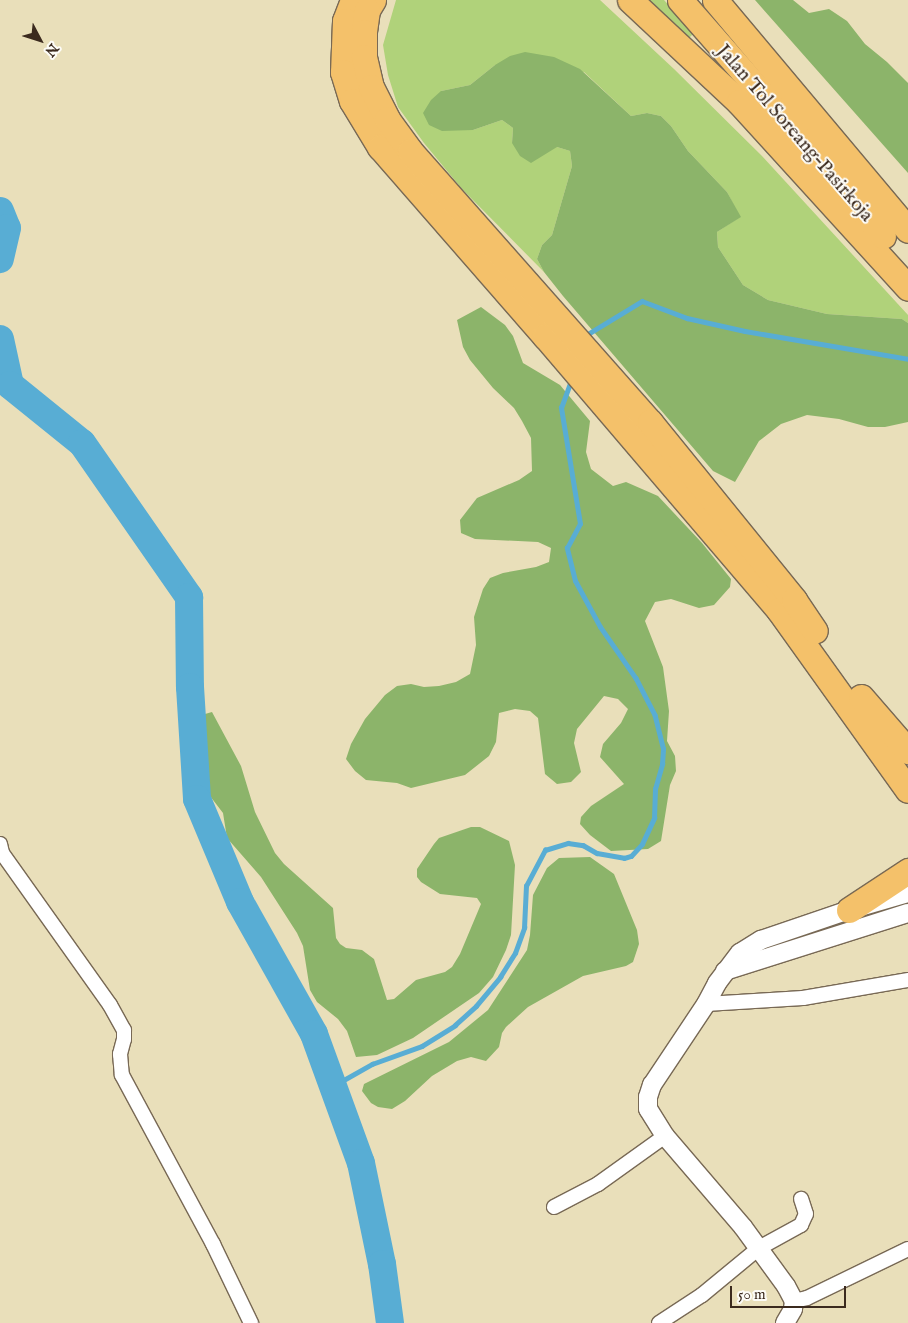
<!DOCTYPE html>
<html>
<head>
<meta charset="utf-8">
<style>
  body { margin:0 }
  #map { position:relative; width:908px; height:1323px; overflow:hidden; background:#e9dfba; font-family:"IM FELL English",serif }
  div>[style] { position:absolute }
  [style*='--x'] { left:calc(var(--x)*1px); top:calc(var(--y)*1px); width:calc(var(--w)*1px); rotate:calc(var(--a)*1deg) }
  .green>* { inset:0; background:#b0d27a }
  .forest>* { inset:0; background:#8cb46a }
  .stream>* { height:4.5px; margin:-2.25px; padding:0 2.25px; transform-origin:2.25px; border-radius:2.25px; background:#58add4 }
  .river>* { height:28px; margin:-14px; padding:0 14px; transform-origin:14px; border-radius:14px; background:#58add4 }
  .roads { filter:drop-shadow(1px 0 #786955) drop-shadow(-1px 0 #786955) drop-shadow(0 1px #786955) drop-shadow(0 -1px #786955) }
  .minor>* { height:14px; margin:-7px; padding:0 7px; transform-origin:7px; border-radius:7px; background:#fff }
  .tertiary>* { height:18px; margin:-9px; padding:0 9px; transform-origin:9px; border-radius:9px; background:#fff }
  .motorway>* { height:25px; margin:-12.5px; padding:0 12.5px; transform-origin:12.5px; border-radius:12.5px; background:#f4c16a }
  span { translate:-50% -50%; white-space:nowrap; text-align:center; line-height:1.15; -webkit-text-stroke:4px #fdfcf7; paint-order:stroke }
  .street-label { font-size:20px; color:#3b2a1e }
  .north { position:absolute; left:15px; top:15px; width:50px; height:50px; -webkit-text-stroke:4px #fdfcf7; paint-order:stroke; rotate:130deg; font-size:14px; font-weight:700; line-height:20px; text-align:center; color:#3b2a1e }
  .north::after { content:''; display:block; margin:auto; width:18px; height:22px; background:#3b2a1e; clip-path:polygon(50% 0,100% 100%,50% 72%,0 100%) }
  .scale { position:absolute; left:730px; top:1286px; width:116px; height:22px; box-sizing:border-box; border:2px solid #3b2a1e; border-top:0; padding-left:6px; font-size:15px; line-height:18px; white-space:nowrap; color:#3b2a1e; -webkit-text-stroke:4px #fdfcf7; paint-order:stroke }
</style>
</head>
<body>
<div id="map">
  <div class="green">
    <div style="clip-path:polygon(396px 0,600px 0,674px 69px,762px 156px,908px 315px,908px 323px,902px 319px,827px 314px,768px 300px,743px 285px,718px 247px,717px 232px,740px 217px,727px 192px,688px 151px,671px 126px,661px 116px,647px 113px,631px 116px,584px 72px,495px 65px,470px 85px,441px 91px,473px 130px,502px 120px,513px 128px,512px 143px,557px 147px,570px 151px,572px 166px,552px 235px,542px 245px,537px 259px,544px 272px,462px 189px,424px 143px,398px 107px,388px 75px,383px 45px)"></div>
    <div style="clip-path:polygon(649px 0,664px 0,694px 33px,689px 38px)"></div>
  </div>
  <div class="forest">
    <div style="clip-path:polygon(755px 0,793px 0,809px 13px,829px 9px,847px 21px,865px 44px,887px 62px,908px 83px,908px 173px)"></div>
    <div style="clip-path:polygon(525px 52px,554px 57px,580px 69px,631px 116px,647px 113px,661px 116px,671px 126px,688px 151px,727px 192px,741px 217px,717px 232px,718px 247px,743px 285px,768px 300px,827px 314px,902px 319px,908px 323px,908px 422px,885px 427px,868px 427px,839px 419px,807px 415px,781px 424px,759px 441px,735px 482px,713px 471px,563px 296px,544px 272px,537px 259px,542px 245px,552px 235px,572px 166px,570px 151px,557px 147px,531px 163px,520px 156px,512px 143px,513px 128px,502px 120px,473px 130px,442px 131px,429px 125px,423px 113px,431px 100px,441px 91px,470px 85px,495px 65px,510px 56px)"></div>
    <div style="clip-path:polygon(481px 307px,505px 325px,513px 336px,523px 363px,560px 385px,590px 421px,586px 452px,591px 469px,613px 486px,626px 482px,658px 496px,702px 543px,731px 579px,730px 587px,714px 605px,699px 608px,671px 599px,655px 602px,645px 621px,663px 667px,669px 711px,667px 741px,675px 756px,676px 771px,670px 785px,661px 841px,648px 849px,611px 851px,590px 835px,580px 824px,581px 817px,591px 806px,624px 784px,600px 757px,603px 744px,621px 723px,628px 709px,618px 699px,604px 696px,577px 729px,574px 743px,581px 772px,571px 782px,557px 784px,545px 774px,538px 718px,530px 711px,515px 709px,499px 713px,496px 742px,489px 756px,465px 775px,411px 788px,397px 783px,366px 780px,355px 771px,346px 759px,351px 744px,365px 719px,385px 695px,397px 686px,411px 684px,424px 687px,439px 686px,456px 682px,470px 674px,476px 645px,474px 617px,483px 589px,490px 578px,503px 573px,536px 567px,549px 562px,551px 548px,538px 542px,475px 539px,461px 533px,460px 520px,477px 498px,519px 480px,532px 471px,531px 438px,522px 421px,514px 408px,493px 388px,470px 360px,463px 347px,457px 320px)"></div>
    <div style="clip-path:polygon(212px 712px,241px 766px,255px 812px,275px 853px,284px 864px,333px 908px,336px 938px,340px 944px,346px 948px,362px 950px,374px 959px,387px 1000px,394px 999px,416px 980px,445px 972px,452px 967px,460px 954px,481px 904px,477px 898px,440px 894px,421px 882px,417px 877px,417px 869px,434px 844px,439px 838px,471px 827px,480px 827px,509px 841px,515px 865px,511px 935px,506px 950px,493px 977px,479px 993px,413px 1038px,377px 1055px,356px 1057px,347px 1031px,338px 1019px,317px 1002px,310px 990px,303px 946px,297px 933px,261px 877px,227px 838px,223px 813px,210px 796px,206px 782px,207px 767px,201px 746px,205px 714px)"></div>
    <div style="clip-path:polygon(590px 857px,614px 874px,637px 930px,639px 944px,633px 962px,626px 966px,583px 976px,528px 1007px,506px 1027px,502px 1033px,499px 1047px,486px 1061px,471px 1057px,457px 1061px,432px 1076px,405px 1101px,392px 1109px,378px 1107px,371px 1103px,362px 1091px,364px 1084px,449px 1042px,488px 1010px,527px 950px,530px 935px,533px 895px,547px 868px,559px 858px)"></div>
  </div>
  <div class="stream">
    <div style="--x:586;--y:338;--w:4;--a:-63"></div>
    <div style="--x:588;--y:334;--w:63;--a:-31.4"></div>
    <div style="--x:642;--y:301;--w:48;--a:20.7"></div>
    <div style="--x:687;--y:318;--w:59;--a:12.6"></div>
    <div style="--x:745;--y:331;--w:165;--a:9.7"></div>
    <div style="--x:333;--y:1086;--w:45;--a:-29.4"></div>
    <div style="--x:372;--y:1064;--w:53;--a:-19.8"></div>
    <div style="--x:422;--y:1046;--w:39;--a:-32"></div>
    <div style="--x:455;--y:1025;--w:28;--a:-42"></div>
    <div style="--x:476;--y:1006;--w:38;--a:-50"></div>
    <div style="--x:500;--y:977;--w:28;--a:-58"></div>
    <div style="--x:515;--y:953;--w:27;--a:-70"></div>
    <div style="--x:524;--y:928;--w:42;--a:-87.3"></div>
    <div style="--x:526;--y:886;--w:41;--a:-62.2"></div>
    <div style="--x:545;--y:850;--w:24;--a:-17"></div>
    <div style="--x:568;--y:843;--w:15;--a:8"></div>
    <div style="--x:583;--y:845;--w:16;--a:30"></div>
    <div style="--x:597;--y:853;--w:27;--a:10"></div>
    <div style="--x:624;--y:858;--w:7;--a:-16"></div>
    <div style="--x:631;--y:856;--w:16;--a:-47"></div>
    <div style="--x:642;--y:844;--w:29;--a:-65"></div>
    <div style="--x:654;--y:818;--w:29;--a:-88"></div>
    <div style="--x:655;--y:789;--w:26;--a:-74"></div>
    <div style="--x:662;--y:764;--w:15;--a:-86"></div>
    <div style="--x:663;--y:749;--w:34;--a:-104"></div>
    <div style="--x:655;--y:716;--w:42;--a:-117.2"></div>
    <div style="--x:636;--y:679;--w:63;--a:-124.7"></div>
    <div style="--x:600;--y:627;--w:52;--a:-118.5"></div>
    <div style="--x:575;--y:581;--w:34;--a:-104"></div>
    <div style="--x:567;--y:548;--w:27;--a:-62"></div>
    <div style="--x:580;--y:524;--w:118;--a:-99.3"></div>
    <div style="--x:561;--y:408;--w:32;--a:-70"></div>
  </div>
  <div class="river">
    <div style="--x:0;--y:211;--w:18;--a:68"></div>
    <div style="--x:7;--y:228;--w:32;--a:103"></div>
    <div style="--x:0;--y:339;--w:47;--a:77.7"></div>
    <div style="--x:10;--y:385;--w:92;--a:38.9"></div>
    <div style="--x:82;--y:443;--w:188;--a:55.2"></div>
    <div style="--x:189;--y:597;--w:90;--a:89.4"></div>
    <div style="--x:190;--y:687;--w:112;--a:86.4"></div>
    <div style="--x:197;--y:799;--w:112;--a:67.3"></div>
    <div style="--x:240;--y:902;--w:151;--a:60.7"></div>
    <div style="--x:314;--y:1034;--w:137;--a:70"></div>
    <div style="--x:361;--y:1163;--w:103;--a:78.3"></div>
    <div style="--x:382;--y:1264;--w:60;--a:82.3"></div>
  </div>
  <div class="roads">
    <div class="minor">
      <div style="--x:0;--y:844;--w:9;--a:77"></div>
      <div style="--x:2;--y:853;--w:186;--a:54.6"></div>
      <div style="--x:110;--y:1005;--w:29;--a:61"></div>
      <div style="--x:124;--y:1030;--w:9;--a:90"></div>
      <div style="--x:124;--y:1039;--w:16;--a:105"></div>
      <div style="--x:120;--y:1054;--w:21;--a:85"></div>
      <div style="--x:122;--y:1075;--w:192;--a:61.7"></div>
      <div style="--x:213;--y:1244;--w:88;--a:64.3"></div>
      <div style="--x:706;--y:1004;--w:97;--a:-3.5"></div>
      <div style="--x:803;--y:998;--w:107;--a:-9.7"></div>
      <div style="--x:554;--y:1207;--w:50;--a:-27.6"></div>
      <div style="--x:598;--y:1184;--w:82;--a:-35.6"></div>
      <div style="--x:794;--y:1301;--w:13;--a:-13"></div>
      <div style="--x:807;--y:1298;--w:112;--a:-25.9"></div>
      <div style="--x:659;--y:1323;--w:51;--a:-33.1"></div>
      <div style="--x:702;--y:1295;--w:74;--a:-39.5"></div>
      <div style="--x:759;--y:1248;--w:48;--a:-28.7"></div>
      <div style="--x:801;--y:1225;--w:12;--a:-66"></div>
      <div style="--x:806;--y:1214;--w:16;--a:-108"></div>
    </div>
    <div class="tertiary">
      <div style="--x:725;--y:971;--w:192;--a:-17.6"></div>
      <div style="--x:785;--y:1323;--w:16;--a:-60"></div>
      <div style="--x:793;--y:1309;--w:8;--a:-83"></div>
      <div style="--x:794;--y:1301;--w:17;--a:-118"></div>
      <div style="--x:786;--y:1286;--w:73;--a:-126.1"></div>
      <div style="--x:743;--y:1227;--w:120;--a:-130.6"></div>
      <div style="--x:665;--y:1136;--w:32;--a:-122"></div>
      <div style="--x:648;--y:1109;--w:12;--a:-90"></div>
      <div style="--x:648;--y:1097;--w:13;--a:-72"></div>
      <div style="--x:652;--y:1085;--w:97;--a:-56.3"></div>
      <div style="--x:706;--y:1004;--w:24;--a:-62"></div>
      <div style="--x:717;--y:983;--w:38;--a:-53"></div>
      <div style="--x:740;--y:953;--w:25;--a:-32"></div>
      <div style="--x:761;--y:940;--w:93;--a:-18.8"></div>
      <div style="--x:849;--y:910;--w:61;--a:-16.1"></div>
    </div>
    <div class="motorway">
      <div style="--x:353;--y:0;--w:22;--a:111"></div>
      <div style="--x:345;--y:21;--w:51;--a:92.2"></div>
      <div style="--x:343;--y:72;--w:30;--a:73"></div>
      <div style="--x:352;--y:101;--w:54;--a:58.7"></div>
      <div style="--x:380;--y:147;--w:251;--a:48.9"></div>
      <div style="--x:545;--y:336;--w:360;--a:49.5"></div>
      <div style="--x:779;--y:610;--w:221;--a:54.4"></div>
      <div style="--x:373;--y:0;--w:12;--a:121"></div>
      <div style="--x:367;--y:10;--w:22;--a:98"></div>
      <div style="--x:364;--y:32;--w:25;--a:90"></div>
      <div style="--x:364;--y:57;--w:31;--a:77"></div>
      <div style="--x:371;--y:87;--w:36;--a:63"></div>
      <div style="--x:387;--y:119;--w:39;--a:54"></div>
      <div style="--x:410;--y:151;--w:362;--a:48.5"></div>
      <div style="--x:650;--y:422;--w:229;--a:51"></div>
      <div style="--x:794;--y:600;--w:37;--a:56"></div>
      <div style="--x:630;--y:0;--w:149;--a:43.1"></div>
      <div style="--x:739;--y:102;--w:251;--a:47.7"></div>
      <div style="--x:680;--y:0;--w:242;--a:48.7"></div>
      <div style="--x:840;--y:182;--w:69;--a:51.5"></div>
      <div style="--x:715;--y:0;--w:300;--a:50"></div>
      <div style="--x:861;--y:697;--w:72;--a:49"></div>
      <div style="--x:849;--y:910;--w:71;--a:-33.5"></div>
    </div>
  </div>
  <div class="street-label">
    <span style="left:795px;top:133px;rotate:49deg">Jalan Tol Soreang–Pasirkoja</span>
  </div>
  <div class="north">N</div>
  <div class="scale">50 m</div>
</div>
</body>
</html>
